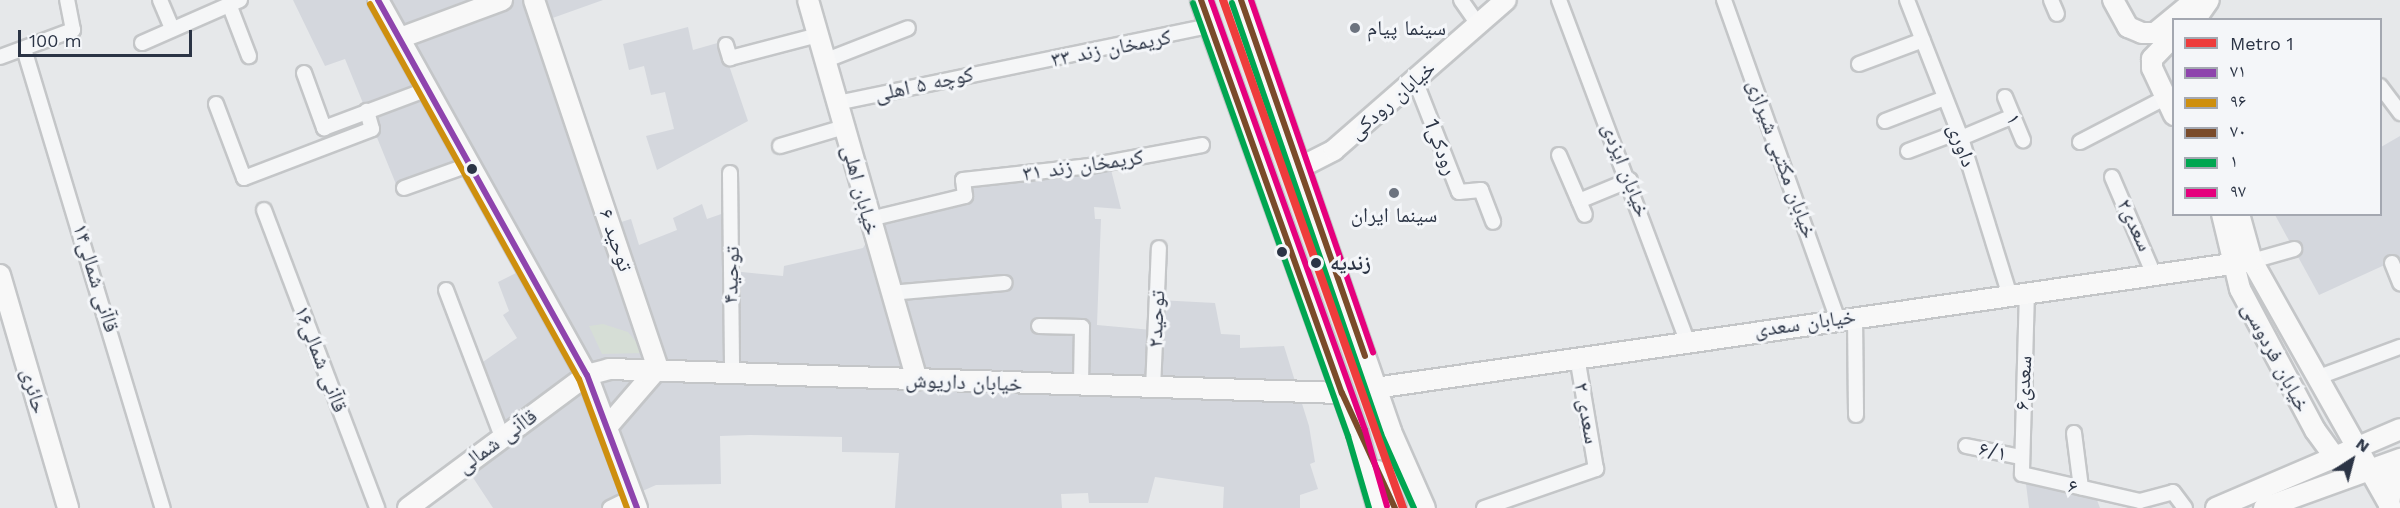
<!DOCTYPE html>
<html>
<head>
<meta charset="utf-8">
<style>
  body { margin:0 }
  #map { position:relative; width:2400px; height:508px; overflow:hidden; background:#e6e8ea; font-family:"Work Sans","Noto Naskh Arabic",sans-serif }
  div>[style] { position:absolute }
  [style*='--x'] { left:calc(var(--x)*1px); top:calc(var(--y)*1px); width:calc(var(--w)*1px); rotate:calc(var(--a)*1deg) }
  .built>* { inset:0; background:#d4d7dd }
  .green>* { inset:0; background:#d6ded6 }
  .roads { filter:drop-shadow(2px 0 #c4c6c8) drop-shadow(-2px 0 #c4c6c8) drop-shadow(0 2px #c4c6c8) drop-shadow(0 -2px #c4c6c8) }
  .street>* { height:14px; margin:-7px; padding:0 7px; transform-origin:7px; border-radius:7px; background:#f5f6f7 }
  .secondary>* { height:20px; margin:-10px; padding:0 10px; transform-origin:10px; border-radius:10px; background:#f8f8f8 }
  .primary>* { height:21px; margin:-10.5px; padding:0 10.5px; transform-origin:10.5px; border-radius:10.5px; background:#f8f8f8 }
  .bus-1>* { height:6px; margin:-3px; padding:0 3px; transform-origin:3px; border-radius:3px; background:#8e44ad }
  .bus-2>* { height:6px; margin:-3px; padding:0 3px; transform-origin:3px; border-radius:3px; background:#ce8f0e }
  .bus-3>* { height:6px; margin:-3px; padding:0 3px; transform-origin:3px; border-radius:3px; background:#7a4b2a }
  .bus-4>* { height:6px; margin:-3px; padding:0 3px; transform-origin:3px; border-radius:3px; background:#00a651 }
  .bus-5>* { height:6px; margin:-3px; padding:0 3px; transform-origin:3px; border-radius:3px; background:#e5007d }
  .metro-1>* { height:8px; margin:-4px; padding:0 4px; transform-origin:4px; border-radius:4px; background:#ee3c3c }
  .dots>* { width:16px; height:16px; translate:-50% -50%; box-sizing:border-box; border:3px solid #f4f6f9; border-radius:50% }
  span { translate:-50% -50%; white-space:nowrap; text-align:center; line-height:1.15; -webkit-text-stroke:6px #f4f6f9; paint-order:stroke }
  .poi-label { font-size:21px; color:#2b3445 }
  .left { translate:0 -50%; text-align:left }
  .street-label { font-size:21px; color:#2b3445 }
  .stop-label { font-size:21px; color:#2b3445; font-weight:700 }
  .legend { position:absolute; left:2172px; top:18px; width:210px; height:198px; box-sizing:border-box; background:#f4f6f9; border:2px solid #a4a8b1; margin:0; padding:8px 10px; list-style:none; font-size:18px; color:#2b3445 }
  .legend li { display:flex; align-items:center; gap:12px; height:30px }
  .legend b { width:30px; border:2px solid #a4a8b1 }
  .north { position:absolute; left:2322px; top:430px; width:60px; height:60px; -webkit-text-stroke:4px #f4f6f9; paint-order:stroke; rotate:36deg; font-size:16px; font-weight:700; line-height:24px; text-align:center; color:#2b3445 }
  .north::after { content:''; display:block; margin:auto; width:21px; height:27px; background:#2b3445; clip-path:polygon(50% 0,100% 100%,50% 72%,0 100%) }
  .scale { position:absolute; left:18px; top:30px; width:174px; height:27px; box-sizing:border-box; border:3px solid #2b3445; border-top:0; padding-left:8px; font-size:18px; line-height:21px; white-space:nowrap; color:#2b3445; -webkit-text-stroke:4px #f4f6f9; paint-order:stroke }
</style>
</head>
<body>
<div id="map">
  <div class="built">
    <div style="clip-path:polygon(293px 0,603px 0,547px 20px,560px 110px,585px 179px,618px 223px,631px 219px,639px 245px,677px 230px,673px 218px,702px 204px,707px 219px,727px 212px,732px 271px,783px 276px,784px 266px,863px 248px,881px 219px,962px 198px,960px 180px,1110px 166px,1121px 209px,1094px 207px,1095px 219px,1101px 219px,1097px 325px,1152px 330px,1158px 300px,1215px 303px,1221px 334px,1240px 335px,1240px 348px,1284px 346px,1309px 426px,1315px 462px,1310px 464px,1318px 489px,1300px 495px,1300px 508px,1223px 508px,1224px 487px,1155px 477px,1148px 503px,1089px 503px,1088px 493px,1061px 494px,1062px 508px,895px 508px,899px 453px,842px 452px,842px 437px,750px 435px,720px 436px,721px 484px,656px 485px,604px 508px,493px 508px,468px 470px,503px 444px,480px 364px,517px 338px,503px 315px,509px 311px,498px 282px,518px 272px,459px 171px,400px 194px,345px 59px,325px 66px)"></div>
    <div style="clip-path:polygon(688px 27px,693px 50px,721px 42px,748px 121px,657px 170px,646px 136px,674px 129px,665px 92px,651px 95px,644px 66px,629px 70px,623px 44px)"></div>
    <div style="clip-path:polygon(2400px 136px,2400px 258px,2319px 295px,2275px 215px,2380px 214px,2381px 147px)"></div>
    <div style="clip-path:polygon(2026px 484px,2097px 500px,2100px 508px,2029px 508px)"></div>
  </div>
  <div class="green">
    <div style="clip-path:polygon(603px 324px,628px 332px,645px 353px,602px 354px,589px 326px)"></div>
  </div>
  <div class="roads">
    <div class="street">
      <div style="--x:160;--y:0;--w:28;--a:67"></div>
      <div style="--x:1461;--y:0;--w:29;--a:55"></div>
      <div style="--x:1559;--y:0;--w:364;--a:69.4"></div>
      <div style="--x:1724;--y:0;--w:337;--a:70.4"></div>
      <div style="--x:1907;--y:0;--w:148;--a:68.6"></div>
      <div style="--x:1961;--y:138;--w:162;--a:72.8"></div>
      <div style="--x:2051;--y:0;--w:15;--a:67"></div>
      <div style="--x:229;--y:4;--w:56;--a:69"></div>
      <div style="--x:142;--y:43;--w:107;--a:-23.7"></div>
      <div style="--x:726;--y:45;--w:14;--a:73"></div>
      <div style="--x:730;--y:58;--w:91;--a:-14.6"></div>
      <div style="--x:24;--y:49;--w:480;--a:73.2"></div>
      <div style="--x:0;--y:57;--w:78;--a:-20.3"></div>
      <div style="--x:73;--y:30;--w:31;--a:-101"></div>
      <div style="--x:824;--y:61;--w:90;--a:-21.4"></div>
      <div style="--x:1859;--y:64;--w:68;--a:-20.6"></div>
      <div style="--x:304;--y:73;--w:59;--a:70"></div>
      <div style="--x:324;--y:128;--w:111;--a:-20.6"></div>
      <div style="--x:1415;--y:80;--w:120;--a:68.6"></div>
      <div style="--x:1459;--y:192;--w:22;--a:-5"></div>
      <div style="--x:1481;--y:190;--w:34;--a:69"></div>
      <div style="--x:2380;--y:86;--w:34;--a:53"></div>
      <div style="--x:2005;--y:97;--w:47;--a:67.3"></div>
      <div style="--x:837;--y:103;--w:381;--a:-11.7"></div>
      <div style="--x:216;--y:104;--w:79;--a:69.3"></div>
      <div style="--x:244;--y:178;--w:137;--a:-20.9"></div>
      <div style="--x:372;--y:129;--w:19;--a:-106"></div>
      <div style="--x:1885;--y:121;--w:64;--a:-21"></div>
      <div style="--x:1961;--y:138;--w:56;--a:-22.9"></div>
      <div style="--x:2080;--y:142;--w:96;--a:-27.4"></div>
      <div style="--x:780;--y:146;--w:67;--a:-16.5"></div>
      <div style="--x:1908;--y:151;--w:53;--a:-20.8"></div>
      <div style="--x:1559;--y:155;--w:65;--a:66.6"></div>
      <div style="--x:730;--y:173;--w:203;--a:89.4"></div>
      <div style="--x:2112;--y:177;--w:107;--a:66.8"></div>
      <div style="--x:404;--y:188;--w:71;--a:-19.7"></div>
      <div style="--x:1579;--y:201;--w:55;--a:-22.4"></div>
      <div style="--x:264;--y:210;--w:319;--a:69.2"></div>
      <div style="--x:870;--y:219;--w:98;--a:-13.6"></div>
      <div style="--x:965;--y:196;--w:16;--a:-97"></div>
      <div style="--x:963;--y:180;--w:128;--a:-6.3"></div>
      <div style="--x:1090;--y:166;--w:114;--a:-10.6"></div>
      <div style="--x:2252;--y:261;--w:44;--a:-15.9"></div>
      <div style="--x:2392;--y:263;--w:22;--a:68"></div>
      <div style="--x:446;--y:290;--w:157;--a:69.1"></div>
      <div style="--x:2027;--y:291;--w:183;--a:91.6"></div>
      <div style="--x:2022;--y:474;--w:121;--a:12.9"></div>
      <div style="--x:2140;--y:501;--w:34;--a:-15"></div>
      <div style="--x:2173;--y:492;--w:20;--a:53"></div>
      <div style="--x:890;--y:293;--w:115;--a:-5"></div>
      <div style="--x:1855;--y:316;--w:99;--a:89.4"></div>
      <div style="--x:1039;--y:326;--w:43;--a:1.3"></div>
      <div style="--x:1082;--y:327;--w:58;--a:91"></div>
      <div style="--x:2316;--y:378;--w:90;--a:-20.3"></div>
      <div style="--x:1153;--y:389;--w:141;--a:-87.6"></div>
      <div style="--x:2074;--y:433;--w:55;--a:82.7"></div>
      <div style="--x:1966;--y:446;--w:55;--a:11.5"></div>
      <div style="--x:610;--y:508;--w:25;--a:-26"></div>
      <div style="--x:1484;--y:508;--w:119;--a:-19.2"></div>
      <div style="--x:1596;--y:469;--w:114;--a:-99.6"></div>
    </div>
    <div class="secondary">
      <div style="--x:378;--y:0;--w:429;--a:60.9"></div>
      <div style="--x:587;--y:375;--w:142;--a:69.4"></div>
      <div style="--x:534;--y:0;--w:388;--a:71.4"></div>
      <div style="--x:658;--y:368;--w:77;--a:130.8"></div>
      <div style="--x:808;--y:0;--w:395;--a:74"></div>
      <div style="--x:2113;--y:0;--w:31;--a:61"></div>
      <div style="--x:2128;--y:27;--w:15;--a:23"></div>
      <div style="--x:2142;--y:33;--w:13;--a:0"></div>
      <div style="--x:2155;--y:33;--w:52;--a:-39.5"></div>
      <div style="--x:2195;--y:20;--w:24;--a:-55"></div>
      <div style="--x:2174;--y:36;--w:32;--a:134"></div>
      <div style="--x:2152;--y:59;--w:9;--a:90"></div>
      <div style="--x:2152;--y:68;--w:52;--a:64.9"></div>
      <div style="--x:400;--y:38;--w:109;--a:-20.4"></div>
      <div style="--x:1299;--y:168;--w:39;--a:-27"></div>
      <div style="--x:1334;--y:150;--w:228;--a:-41.1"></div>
      <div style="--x:2222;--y:214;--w:77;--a:76.5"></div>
      <div style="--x:2240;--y:289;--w:160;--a:62"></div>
      <div style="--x:2315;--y:430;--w:32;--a:54"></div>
      <div style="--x:2334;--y:456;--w:38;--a:18"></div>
      <div style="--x:2239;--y:214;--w:49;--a:74.5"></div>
      <div style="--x:2252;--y:261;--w:283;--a:60.6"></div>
      <div style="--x:0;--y:275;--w:243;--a:73.7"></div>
      <div style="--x:1375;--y:388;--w:886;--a:-8.24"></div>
      <div style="--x:2389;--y:505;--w:24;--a:-83"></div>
      <div style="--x:2392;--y:481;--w:13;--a:-51"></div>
      <div style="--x:408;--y:508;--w:223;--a:-36.6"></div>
      <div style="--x:587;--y:375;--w:23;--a:-15"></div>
      <div style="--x:609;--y:369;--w:733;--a:1.88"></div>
      <div style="--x:2216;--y:508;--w:200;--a:-23.2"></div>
      <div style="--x:2264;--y:508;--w:145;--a:-19.8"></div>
    </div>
    <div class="primary">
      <div style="--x:1201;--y:0;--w:460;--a:70.2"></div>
      <div style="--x:1357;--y:433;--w:78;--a:74.4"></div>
      <div style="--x:1241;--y:0;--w:456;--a:70.9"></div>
      <div style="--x:1390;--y:431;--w:84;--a:66.2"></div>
      <div style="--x:1377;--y:471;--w:41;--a:64.1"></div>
    </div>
  </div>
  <div class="bus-1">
    <div style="--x:378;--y:0;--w:429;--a:60.9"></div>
    <div style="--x:587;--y:375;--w:142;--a:69.4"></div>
  </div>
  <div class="bus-2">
    <div style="--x:370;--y:4;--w:429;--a:60.9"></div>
    <div style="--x:579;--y:379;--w:138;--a:69.6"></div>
  </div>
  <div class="bus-3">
    <div style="--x:1201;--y:0;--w:418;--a:70.3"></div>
    <div style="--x:1342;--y:393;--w:127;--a:65.3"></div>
    <div style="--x:1241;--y:0;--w:377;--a:70.8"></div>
  </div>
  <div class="bus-4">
    <div style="--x:1193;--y:3;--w:460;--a:70.3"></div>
    <div style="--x:1348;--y:436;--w:75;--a:73.7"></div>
    <div style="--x:1232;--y:3;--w:456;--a:70.9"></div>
    <div style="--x:1381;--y:434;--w:81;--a:66"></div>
  </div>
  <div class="bus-5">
    <div style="--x:1211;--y:0;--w:457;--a:70.3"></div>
    <div style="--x:1365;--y:430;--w:79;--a:73.9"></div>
    <div style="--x:1251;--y:0;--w:373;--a:70.9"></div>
  </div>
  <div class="metro-1">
    <div style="--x:1223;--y:0;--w:539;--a:70.49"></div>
  </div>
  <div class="dots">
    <div style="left:1355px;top:28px;background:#6c737f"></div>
    <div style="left:472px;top:169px;background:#2b3445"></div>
    <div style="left:1394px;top:193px;background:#6c737f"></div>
    <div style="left:1282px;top:252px;background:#2b3445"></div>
    <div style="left:1316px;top:263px;background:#2b3445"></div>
  </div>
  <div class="poi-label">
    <span class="left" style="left:1367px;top:28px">سینما پیام</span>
    <span style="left:1394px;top:215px">سینما ایران</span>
  </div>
  <div class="street-label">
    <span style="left:1111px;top:48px;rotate:-11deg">کریمخان زند ۳۳</span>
    <span style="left:924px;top:84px;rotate:-12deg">کوچه ۵ اهلی</span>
    <span style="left:1392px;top:100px;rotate:-41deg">خیابان رودکی</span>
    <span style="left:2014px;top:119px;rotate:68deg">۱</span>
    <span style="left:1962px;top:145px;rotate:70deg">داوری</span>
    <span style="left:1441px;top:147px;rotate:69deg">1رودکی</span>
    <span style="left:1782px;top:159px;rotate:70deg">خیابان مکتبی شیرازی</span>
    <span style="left:1083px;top:165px;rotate:-8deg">کریمخان زند ۳۱</span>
    <span style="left:1626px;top:170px;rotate:69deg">خیابان ایزدی</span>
    <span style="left:861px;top:190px;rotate:75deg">خیابان اهلی</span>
    <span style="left:2135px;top:225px;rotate:65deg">سعدی۲</span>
    <span style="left:616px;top:240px;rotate:71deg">۶ توحید</span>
    <span style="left:731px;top:275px;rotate:-88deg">توحید۴</span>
    <span style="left:96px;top:278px;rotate:73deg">قاآنی شمالی۱۴</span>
    <span style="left:1156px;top:319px;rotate:-87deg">توحید۲</span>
    <span style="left:1805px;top:323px;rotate:-8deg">خیابان سعدی</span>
    <span style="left:2276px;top:357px;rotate:62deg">خیابان فردوسی</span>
    <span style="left:321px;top:359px;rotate:69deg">قاآنی شمالی۱۶</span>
    <span style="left:964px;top:382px;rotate:2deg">خیابان داریوش</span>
    <span style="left:2023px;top:383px;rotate:-87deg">سعدی۶</span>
    <span style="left:34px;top:391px;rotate:74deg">حائری</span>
    <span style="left:1587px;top:413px;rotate:80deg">سعدی ۲</span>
    <span style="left:497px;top:441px;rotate:-36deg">قاآنی شمالی</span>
    <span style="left:1993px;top:451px;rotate:12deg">۶/۱</span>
    <span style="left:2073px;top:486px;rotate:11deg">۶</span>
  </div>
  <div class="stop-label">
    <span class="left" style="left:1330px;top:263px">زندیه</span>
  </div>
  <ul class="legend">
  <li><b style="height:8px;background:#ee3c3c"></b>Metro 1</li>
  <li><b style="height:8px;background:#8e44ad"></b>۷۱</li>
  <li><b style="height:8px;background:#ce8f0e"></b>۹۶</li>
  <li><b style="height:8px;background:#7a4b2a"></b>۷۰</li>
  <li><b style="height:8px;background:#00a651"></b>۱</li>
  <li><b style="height:8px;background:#e5007d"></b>۹۷</li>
  </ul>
  <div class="north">N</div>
  <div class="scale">100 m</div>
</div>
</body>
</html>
